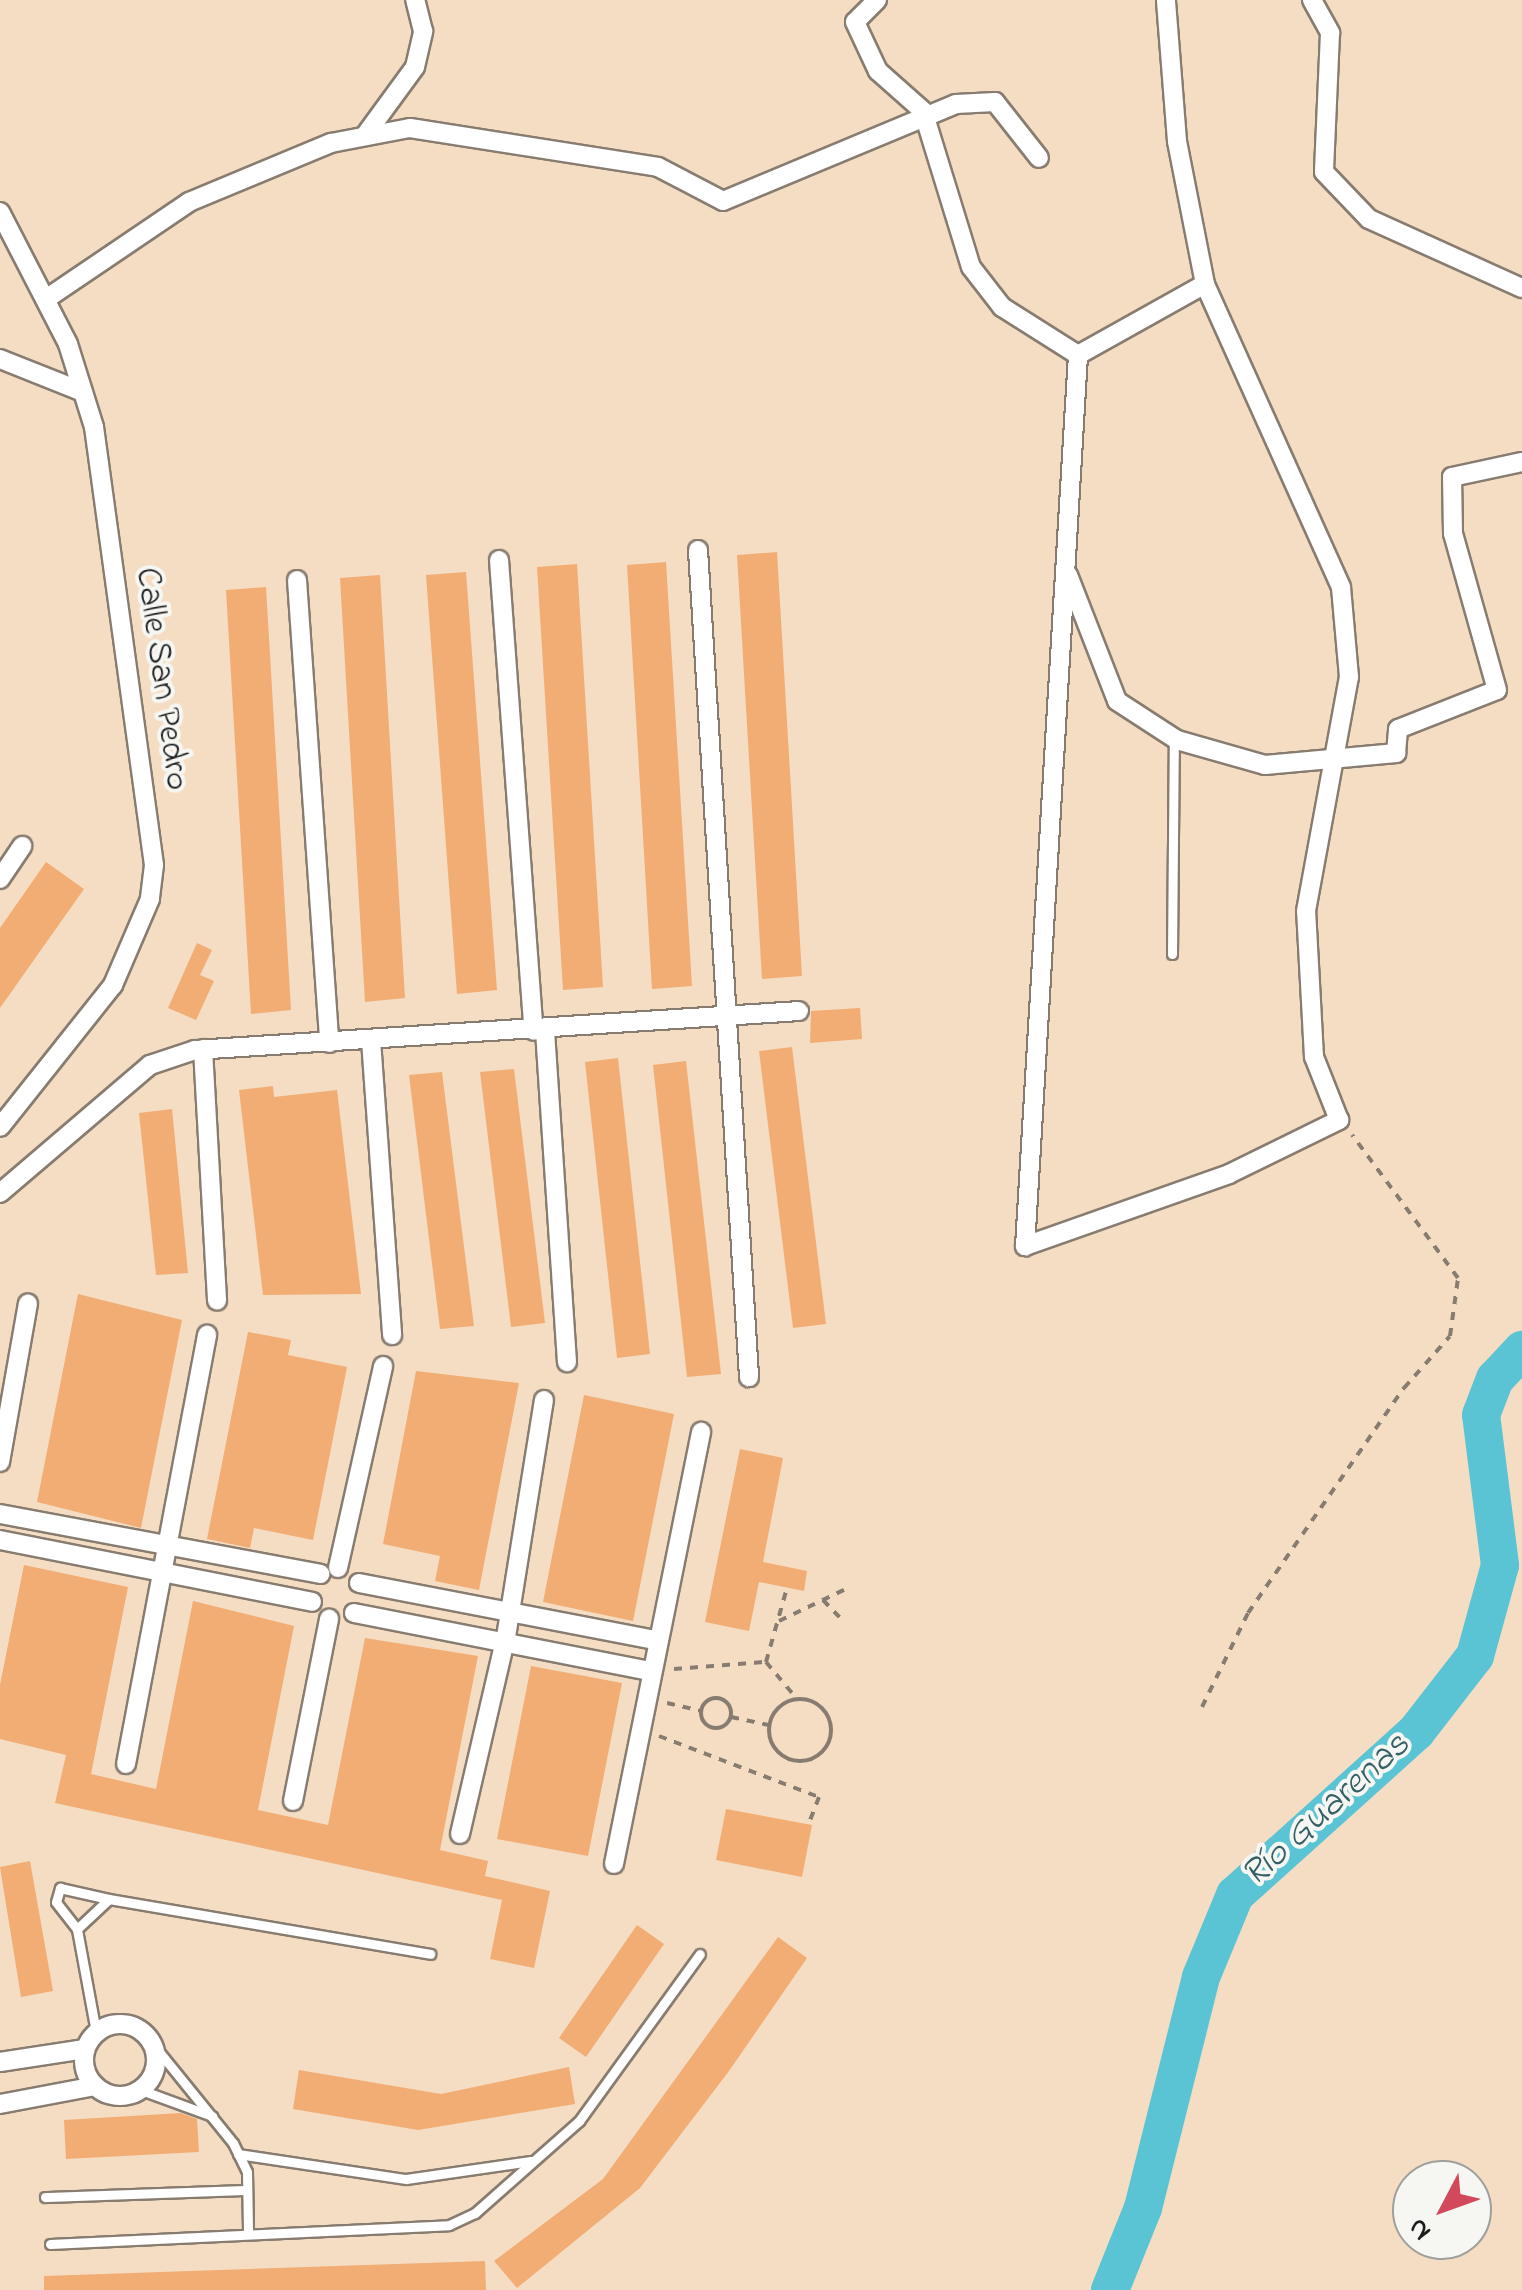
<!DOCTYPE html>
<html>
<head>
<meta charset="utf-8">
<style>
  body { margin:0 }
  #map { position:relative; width:1522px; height:2290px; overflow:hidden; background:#f4ddc3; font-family:"Indie Flower",sans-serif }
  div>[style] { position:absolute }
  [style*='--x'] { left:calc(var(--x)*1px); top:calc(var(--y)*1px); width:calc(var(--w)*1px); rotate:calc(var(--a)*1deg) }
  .river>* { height:38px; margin:-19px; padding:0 19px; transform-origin:19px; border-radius:19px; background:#5ac4d5 }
  .building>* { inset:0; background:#f1ad74 }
  .path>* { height:4px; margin-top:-2px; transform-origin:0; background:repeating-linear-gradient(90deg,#887c70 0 8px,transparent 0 16px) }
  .path>.ring { margin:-2px; padding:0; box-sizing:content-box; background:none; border:4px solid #887c70; border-radius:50% }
  .roads { filter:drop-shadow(2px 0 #887c70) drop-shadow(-2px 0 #887c70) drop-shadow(0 2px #887c70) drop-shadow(0 -2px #887c70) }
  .lane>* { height:9px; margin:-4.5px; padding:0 4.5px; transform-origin:4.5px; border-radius:4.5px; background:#fff }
  .street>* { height:18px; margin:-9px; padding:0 9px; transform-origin:9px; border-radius:9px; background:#fff }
  .street>.ring { margin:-9px; padding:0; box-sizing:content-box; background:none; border:18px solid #fff; border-radius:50% }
  span { translate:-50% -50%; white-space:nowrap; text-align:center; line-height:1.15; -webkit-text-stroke:8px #f6f6f2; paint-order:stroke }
  .street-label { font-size:35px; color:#1c1c1c }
  .water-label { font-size:38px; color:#355f66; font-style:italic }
  .north { position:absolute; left:1392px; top:2160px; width:100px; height:100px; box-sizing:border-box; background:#f6f6f2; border:2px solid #9f9f9c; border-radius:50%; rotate:229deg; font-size:28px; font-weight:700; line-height:40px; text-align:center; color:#1c1c1c }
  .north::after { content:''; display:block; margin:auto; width:35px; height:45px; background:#d1495b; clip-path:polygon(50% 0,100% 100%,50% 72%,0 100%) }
</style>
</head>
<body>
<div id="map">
  <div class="river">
    <div style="--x:1110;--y:2290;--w:88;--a:-68.1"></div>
    <div style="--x:1143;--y:2208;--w:238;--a:-75.9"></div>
    <div style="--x:1201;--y:1977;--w:89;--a:-67.5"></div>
    <div style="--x:1235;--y:1895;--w:244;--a:-42"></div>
    <div style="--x:1416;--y:1732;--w:96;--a:-52.2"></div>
    <div style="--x:1475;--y:1656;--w:94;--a:-74.6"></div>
    <div style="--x:1500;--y:1565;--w:151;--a:-97.2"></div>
    <div style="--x:1481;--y:1415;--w:39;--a:-69"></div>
    <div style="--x:1495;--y:1379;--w:40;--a:-47"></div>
  </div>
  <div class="building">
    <div style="clip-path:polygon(777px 552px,802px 976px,762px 979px,737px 555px)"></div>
    <div style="clip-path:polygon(666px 562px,692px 986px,652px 989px,627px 565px)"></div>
    <div style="clip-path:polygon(577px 564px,603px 987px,563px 990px,537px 567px)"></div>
    <div style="clip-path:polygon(466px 572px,497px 990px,457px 994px,426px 575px)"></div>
    <div style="clip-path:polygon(380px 575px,405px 998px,365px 1002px,340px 578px)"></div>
    <div style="clip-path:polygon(266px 587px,291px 1010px,251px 1014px,226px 590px)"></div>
    <div style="clip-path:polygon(46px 862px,84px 889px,0 1008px,0 928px)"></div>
    <div style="clip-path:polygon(197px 943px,212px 950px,200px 975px,214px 981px,196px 1020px,168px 1008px)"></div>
    <div style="clip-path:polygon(860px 1008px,862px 1039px,810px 1043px,811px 1011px)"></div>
    <div style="clip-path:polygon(792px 1047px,826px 1324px,793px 1328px,759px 1051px)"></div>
    <div style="clip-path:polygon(618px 1058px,650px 1354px,617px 1358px,585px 1062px)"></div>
    <div style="clip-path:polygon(686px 1061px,721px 1374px,687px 1377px,653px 1065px)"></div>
    <div style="clip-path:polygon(514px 1069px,545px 1323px,511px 1327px,480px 1072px)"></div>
    <div style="clip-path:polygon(442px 1072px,474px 1326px,440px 1329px,409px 1075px)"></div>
    <div style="clip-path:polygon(273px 1086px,274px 1097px,337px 1090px,361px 1294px,263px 1295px,239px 1090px)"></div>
    <div style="clip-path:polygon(172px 1109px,188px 1273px,156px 1275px,139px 1113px)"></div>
    <div style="clip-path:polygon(78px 1294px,182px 1320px,141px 1528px,37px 1502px)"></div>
    <div style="clip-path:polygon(248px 1332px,291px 1340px,288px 1355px,347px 1367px,313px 1540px,254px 1528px,250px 1548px,207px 1539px)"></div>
    <div style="clip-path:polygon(416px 1371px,519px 1383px,479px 1590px,435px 1581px,440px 1556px,383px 1544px)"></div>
    <div style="clip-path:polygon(584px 1395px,674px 1414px,633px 1621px,543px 1602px)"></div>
    <div style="clip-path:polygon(740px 1449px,783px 1458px,763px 1562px,807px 1571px,804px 1591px,759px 1582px,749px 1631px,705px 1622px)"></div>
    <div style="clip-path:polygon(24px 1565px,128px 1587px,91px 1774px,156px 1789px,193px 1601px,294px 1626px,258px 1810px,328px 1825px,365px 1638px,478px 1656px,440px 1850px,488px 1861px,485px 1876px,550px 1891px,534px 1968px,490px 1959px,502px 1900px,55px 1803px,66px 1755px,0 1739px,0 1685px)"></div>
    <div style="clip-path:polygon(531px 1666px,622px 1683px,588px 1856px,497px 1839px)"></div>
    <div style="clip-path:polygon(726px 1809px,812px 1825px,802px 1877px,716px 1860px)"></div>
    <div style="clip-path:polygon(30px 1861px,53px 1991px,21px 1997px,0 1867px)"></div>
    <div style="clip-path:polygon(637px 1925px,664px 1944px,586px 2057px,559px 2038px)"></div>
    <div style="clip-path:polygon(778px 1937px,807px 1958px,729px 2071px,640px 2188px,517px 2288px,494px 2261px,603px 2179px)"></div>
    <div style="clip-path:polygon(569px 2067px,575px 2104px,418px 2130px,293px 2109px,299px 2070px,441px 2094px)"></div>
    <div style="clip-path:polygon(181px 2113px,197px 2119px,199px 2152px,66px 2159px,64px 2120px)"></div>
    <div style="clip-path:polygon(485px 2261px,486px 2290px,44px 2290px,44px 2276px)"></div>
  </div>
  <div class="path">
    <div style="--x:823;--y:1600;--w:32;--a:46"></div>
    <div style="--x:779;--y:1621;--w:76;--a:-25.6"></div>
    <div style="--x:766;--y:1662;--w:77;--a:-74.2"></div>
    <div style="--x:674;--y:1669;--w:92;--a:-4.4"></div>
    <div style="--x:766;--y:1662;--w:48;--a:50"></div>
    <div class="ring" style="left:701px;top:1698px;width:26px;height:26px"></div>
    <div class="ring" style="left:769px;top:1699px;width:58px;height:58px"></div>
    <div style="--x:667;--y:1703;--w:35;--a:13"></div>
    <div style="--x:1202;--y:1707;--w:105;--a:-63.9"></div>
    <div style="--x:1248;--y:1613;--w:274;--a:-55.3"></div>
    <div style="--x:1404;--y:1388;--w:69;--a:-48.5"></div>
    <div style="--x:1450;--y:1336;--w:59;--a:-82.1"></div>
    <div style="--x:1458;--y:1278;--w:178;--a:-126.5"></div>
    <div style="--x:731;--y:1717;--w:39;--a:12"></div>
    <div style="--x:659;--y:1736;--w:171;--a:20.9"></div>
    <div style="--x:819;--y:1797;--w:30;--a:111"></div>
  </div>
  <div class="roads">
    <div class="lane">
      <div style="--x:1172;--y:954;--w:216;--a:-89.5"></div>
      <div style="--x:77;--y:1929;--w:34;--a:-128"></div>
      <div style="--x:56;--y:1902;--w:15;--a:-74"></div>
      <div style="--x:60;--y:1888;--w:50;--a:12.7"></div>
      <div style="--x:96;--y:2032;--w:105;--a:-100.5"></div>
      <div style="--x:77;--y:1929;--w:44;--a:-43.2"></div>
      <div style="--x:109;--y:1899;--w:326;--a:9.7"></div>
      <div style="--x:152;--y:2043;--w:129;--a:51"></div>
      <div style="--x:233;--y:2143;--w:32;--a:64"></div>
      <div style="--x:247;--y:2172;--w:59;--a:89"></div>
      <div style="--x:141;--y:2090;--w:76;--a:20.1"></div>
      <div style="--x:238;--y:2154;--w:170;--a:8.5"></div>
      <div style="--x:406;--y:2179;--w:126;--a:-8.2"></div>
      <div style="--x:45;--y:2197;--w:202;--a:-2"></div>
      <div style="--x:50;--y:2244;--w:399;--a:-2.7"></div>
      <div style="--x:449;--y:2225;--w:29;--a:-25"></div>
      <div style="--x:475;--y:2213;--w:139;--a:-41.5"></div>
      <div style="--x:579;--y:2121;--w:206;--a:-54.1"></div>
    </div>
    <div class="street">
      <div style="--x:877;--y:0;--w:31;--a:135"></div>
      <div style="--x:855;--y:22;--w:54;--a:64.9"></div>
      <div style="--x:878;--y:71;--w:60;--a:41.6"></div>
      <div style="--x:923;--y:111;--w:163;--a:72.9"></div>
      <div style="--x:971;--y:267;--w:51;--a:52.2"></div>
      <div style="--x:1002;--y:307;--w:90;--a:32.3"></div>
      <div style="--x:1312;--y:0;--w:38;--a:61"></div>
      <div style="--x:1330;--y:33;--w:139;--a:92.5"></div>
      <div style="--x:1324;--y:172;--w:65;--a:46.2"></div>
      <div style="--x:1369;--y:219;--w:168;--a:24.3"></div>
      <div style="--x:366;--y:134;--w:83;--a:-53.8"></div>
      <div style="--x:415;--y:67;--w:37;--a:-77"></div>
      <div style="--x:423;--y:31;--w:32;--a:-104"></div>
      <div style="--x:0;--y:212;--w:148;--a:62.7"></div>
      <div style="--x:68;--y:344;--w:87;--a:72.6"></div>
      <div style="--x:94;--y:427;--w:442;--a:82.2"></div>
      <div style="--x:154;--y:865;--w:34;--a:97"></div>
      <div style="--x:150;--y:899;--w:94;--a:113.3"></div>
      <div style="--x:113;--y:985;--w:181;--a:128.5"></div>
      <div style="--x:46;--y:299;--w:173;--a:-34.1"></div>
      <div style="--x:189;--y:202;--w:154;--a:-22.6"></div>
      <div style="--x:331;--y:143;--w:80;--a:-10.8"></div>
      <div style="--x:410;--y:128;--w:251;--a:8.9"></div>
      <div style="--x:658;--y:167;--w:73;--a:27.6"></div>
      <div style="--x:723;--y:201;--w:252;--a:-22.6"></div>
      <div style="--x:956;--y:104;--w:39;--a:-3"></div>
      <div style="--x:995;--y:102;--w:71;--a:51.8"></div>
      <div style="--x:1078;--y:355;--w:893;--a:93.4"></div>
      <div style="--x:1025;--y:1246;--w:216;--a:-19.4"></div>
      <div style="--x:1229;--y:1174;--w:123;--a:-26.1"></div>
      <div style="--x:1339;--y:1120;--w:68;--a:-111.6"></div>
      <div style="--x:1314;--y:1057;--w:146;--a:-93.1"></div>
      <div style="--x:1306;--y:911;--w:238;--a:-79.6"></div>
      <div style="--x:1349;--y:677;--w:90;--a:-95.1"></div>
      <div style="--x:1341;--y:587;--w:332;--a:-114.2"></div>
      <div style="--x:1205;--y:284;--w:146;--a:-101.1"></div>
      <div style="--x:1177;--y:141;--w:141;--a:-94.5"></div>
      <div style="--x:1078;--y:355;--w:145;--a:-29.2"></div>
      <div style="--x:0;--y:359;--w:89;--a:21.7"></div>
      <div style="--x:698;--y:550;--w:829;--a:86.47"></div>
      <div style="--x:499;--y:560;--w:472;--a:85.8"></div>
      <div style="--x:1068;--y:575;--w:135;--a:68.7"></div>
      <div style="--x:1117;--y:701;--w:72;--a:33"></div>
      <div style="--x:1177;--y:740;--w:91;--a:15.9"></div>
      <div style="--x:1265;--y:765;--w:132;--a:-5.2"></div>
      <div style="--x:1396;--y:753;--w:24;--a:-85"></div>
      <div style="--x:1398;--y:729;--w:106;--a:-21.5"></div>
      <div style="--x:1497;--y:690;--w:163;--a:-105.7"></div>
      <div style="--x:1453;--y:533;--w:56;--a:-91"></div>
      <div style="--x:1452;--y:477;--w:72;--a:-12.1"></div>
      <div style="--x:297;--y:580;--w:464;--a:86"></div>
      <div style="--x:0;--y:879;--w:40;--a:-56"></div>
      <div style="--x:545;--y:1031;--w:332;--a:86.2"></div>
      <div style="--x:371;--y:1040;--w:296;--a:85.9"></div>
      <div style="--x:203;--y:1049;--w:252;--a:86.8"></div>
      <div style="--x:0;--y:1193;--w:197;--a:-40.5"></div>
      <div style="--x:150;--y:1065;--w:47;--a:-18.4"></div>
      <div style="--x:195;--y:1050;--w:605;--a:-3.69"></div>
      <div style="--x:0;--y:1462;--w:161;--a:-80"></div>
      <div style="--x:0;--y:1514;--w:326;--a:10.6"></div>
      <div style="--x:0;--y:1540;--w:318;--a:11.2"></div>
      <div style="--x:338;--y:1568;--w:207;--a:-77.4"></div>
      <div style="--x:359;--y:1583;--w:302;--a:10.9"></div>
      <div style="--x:354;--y:1613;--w:302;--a:11.1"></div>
      <div style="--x:126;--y:1764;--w:437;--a:-79.3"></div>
      <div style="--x:293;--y:1801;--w:186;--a:-78.8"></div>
      <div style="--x:460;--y:1834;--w:202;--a:-76.9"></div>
      <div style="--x:506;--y:1637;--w:240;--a:-80.9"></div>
      <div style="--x:614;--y:1864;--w:441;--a:-78.6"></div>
      <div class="ring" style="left:84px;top:2024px;width:54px;height:54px"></div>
      <div style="--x:0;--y:2062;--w:86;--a:-8.7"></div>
      <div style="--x:0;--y:2104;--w:97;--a:-10.7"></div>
    </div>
  </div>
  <div class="street-label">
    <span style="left:161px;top:679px;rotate:82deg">Calle San Pedro</span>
  </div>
  <div class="water-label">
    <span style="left:1327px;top:1811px;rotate:-42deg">Río Guarenas</span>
  </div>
  <div class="north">N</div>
</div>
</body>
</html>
